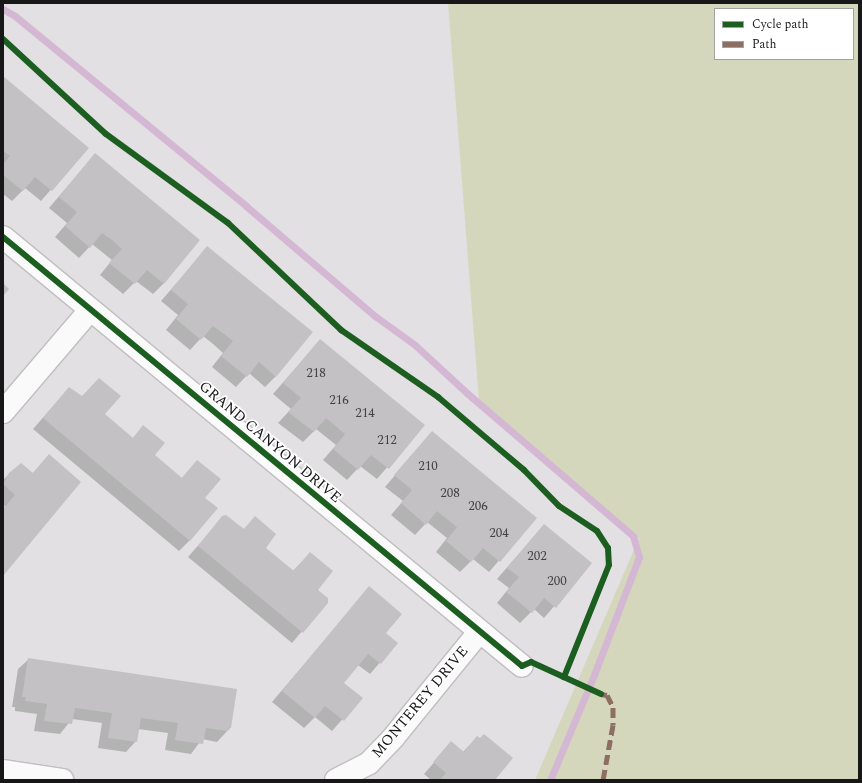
<!DOCTYPE html>
<html>
<head>
<meta charset="utf-8">
<style>
  body { margin:0 }
  #map { position:relative; width:862px; height:783px; overflow:hidden; background:#e2e0e2; font-family:Spectral,serif }
  div>[style] { position:absolute }
  [style*='--x'] { left:calc(var(--x)*1px); top:calc(var(--y)*1px); width:calc(var(--w)*1px); rotate:calc(var(--a)*1deg) }
  .green>* { inset:0; background:#d5d7bd }
  .shadow>* { inset:0; background:#0003 }
  .stream>* { height:7px; margin:-3.5px; padding:0 3.5px; transform-origin:3.5px; border-radius:3.5px; background:#d4b7d3 }
  .building>* { inset:0; background:#c3c1c3 }
  .roads { filter:drop-shadow(1px 0 #c0bec0) drop-shadow(-1px 0 #c0bec0) drop-shadow(0 1px #c0bec0) drop-shadow(0 -1px #c0bec0) }
  .minor>* { height:22px; margin:-11px; padding:0 11px; transform-origin:11px; border-radius:11px; background:#fbfafb }
  .quiet>* { height:5px; margin-top:-2.5px; transform-origin:0; background:repeating-linear-gradient(90deg,#8d6e63 0 10px,transparent 0 15px) }
  .cycleway>* { height:6px; margin:-3px; padding:0 3px; transform-origin:3px; border-radius:3px; background:#1b5e20 }
  span { translate:-50% -50%; white-space:nowrap; text-align:center; line-height:1.15; -webkit-text-stroke:3.5px #fff; paint-order:stroke }
  .number-label { font-size:13px; color:#434243 }
  .number-label span { -webkit-text-stroke-width:0 }
  .street-label { font-size:15px; color:#181718 }
  .frame { position:absolute; inset:0; border:4px solid #181718; pointer-events:none }
  .legend { position:absolute; left:714px; top:8px; width:140px; height:52px; box-sizing:border-box; background:#fff; border:1px solid #a3a2a3; margin:0; padding:5px 7px; list-style:none; font-size:12px; color:#181718 }
  .legend li { display:flex; align-items:center; gap:8px; height:20px }
  .legend b { width:20px; border:1px solid #a3a2a3 }
</style>
</head>
<body>
<div id="map">
  <div class="green">
    <div style="clip-path:polygon(evenodd,448px 3px,859px 3px,859px 780px,535px 780px,639px 538px,479px 400px,448px 3px,715px 9px,853px 9px,853px 59px,715px 59px,715px 9px)"></div>
  </div>
  <div class="shadow">
    <div style="clip-path:polygon(3px 78px,87px 148px,41px 201px,25px 188px,12px 201px,3px 194px)"></div>
    <div style="clip-path:polygon(95px 154px,164px 283px,153px 294px,136px 281px,123px 294px,100px 275px,112px 260px,92px 244px,79px 258px,55px 237px,67px 223px,49px 208px)"></div>
    <div style="clip-path:polygon(207px 248px,276px 376px,265px 387px,249px 373px,236px 387px,212px 367px,223px 353px,213px 344px,203px 336px,190px 350px,166px 330px,178px 315px,161px 301px)"></div>
    <div style="clip-path:polygon(320px 340px,423px 426px,377px 479px,360px 466px,347px 480px,323px 460px,336px 445px,316px 429px,303px 442px,278px 423px,291px 409px,273px 394px)"></div>
    <div style="clip-path:polygon(69px 388px,132px 439px,143px 427px,153px 456px,181px 479px,197px 461px,204px 498px,190px 540px,179px 551px,33px 429px)"></div>
    <div style="clip-path:polygon(432px 432px,536px 518px,489px 572px,473px 559px,460px 572px,436px 552px,447px 538px,427px 522px,415px 535px,391px 515px,403px 501px,385px 487px)"></div>
    <div style="clip-path:polygon(49px 455px,3px 575px,3px 509px,5px 506px,3px 504px,3px 480px,10px 473px,32px 474px)"></div>
    <div style="clip-path:polygon(223px 517px,243px 530px,255px 518px,264px 548px,293px 571px,310px 553px,316px 590px,327px 602px,292px 643px,188px 557px)"></div>
    <div style="clip-path:polygon(544px 525px,591px 563px,544px 618px,534px 609px,520px 623px,497px 603px,509px 588px,497px 579px)"></div>
    <div style="clip-path:polygon(369px 588px,384px 633px,397px 643px,370px 674px,358px 665px,343px 683px,361px 698px,332px 731px,315px 717px,304px 728px,272px 702px)"></div>
    <div style="clip-path:polygon(29px 659px,231px 727px,217px 742px,202px 739px,191px 754px,165px 750px,168px 733px,138px 729px,136px 741px,126px 752px,98px 748px,102px 723px,72px 719px,60px 734px,34px 731px,37px 714px,15px 711px,15px 707px,12px 707px,18px 669px)"></div>
    <div style="clip-path:polygon(477px 737px,480px 739px,494px 780px,431px 780px,424px 774px,451px 743px,463px 752px)"></div>
  </div>
  <div class="stream">
    <div style="--x:3;--y:9;--w:14;--a:30"></div>
    <div style="--x:15;--y:16;--w:299;--a:39.4"></div>
    <div style="--x:246;--y:206;--w:170;--a:40.5"></div>
    <div style="--x:375;--y:316;--w:49;--a:35.9"></div>
    <div style="--x:415;--y:345;--w:72;--a:42.8"></div>
    <div style="--x:468;--y:394;--w:218;--a:40.7"></div>
    <div style="--x:633;--y:536;--w:22;--a:74"></div>
    <div style="--x:639;--y:557;--w:126;--a:110.9"></div>
    <div style="--x:594;--y:675;--w:114;--a:112.7"></div>
  </div>
  <div class="building">
    <div style="clip-path:polygon(3px 76px,89px 148px,52px 191px,35px 177px,23px 191px,3px 175px,3px 164px,10px 156px,3px 151px)"></div>
    <div style="clip-path:polygon(95px 153px,200px 240px,164px 284px,147px 270px,135px 284px,109px 263px,122px 249px,112px 240px,102px 233px,90px 248px,65px 226px,77px 212px,59px 197px)"></div>
    <div style="clip-path:polygon(207px 246px,313px 332px,276px 377px,259px 362px,247px 377px,221px 356px,233px 341px,224px 334px,213px 326px,201px 340px,176px 319px,188px 304px,171px 290px)"></div>
    <div style="clip-path:polygon(3px 283px,9px 289px,3px 296px)"></div>
    <div style="clip-path:polygon(320px 339px,425px 425px,389px 469px,371px 455px,358px 470px,333px 449px,345px 434px,326px 418px,314px 432px,288px 412px,301px 398px,283px 383px)"></div>
    <div style="clip-path:polygon(99px 378px,121px 396px,105px 414px,133px 438px,143px 425px,165px 443px,155px 455px,182px 478px,197px 460px,221px 479px,205px 498px,218px 508px,190px 541px,43px 418px,69px 387px,82px 396px)"></div>
    <div style="clip-path:polygon(432px 431px,537px 518px,500px 562px,483px 548px,471px 562px,446px 541px,457px 527px,437px 511px,426px 525px,401px 503px,412px 490px,394px 475px)"></div>
    <div style="clip-path:polygon(49px 454px,81px 482px,3px 576px,3px 509px,15px 495px,3px 484px,9px 473px,21px 463px,33px 473px)"></div>
    <div style="clip-path:polygon(226px 515px,244px 529px,255px 516px,276px 534px,266px 548px,294px 571px,310px 552px,333px 571px,318px 590px,328px 598px,328px 603px,303px 633px,198px 546px,222px 516px)"></div>
    <div style="clip-path:polygon(544px 524px,592px 563px,556px 608px,544px 598px,532px 613px,506px 592px,519px 577px,507px 568px)"></div>
    <div style="clip-path:polygon(369px 586px,402px 614px,386px 633px,398px 643px,381px 664px,368px 654px,344px 683px,363px 698px,344px 721px,325px 706px,315px 718px,282px 691px)"></div>
    <div style="clip-path:polygon(28px 658px,237px 689px,231px 728px,229px 727px,228px 731px,206px 728px,203px 744px,175px 740px,178px 723px,141px 718px,137px 742px,108px 738px,112px 713px,75px 708px,72px 724px,44px 721px,47px 704px,25px 701px,26px 697px,22px 697px)"></div>
    <div style="clip-path:polygon(484px 734px,513px 758px,495px 780px,440px 780px,446px 773px,433px 762px,451px 741px,464px 752px,477px 736px,480px 738px)"></div>
  </div>
  <div class="roads">
    <div class="minor">
      <div style="--x:3;--y:237;--w:673;--a:39.58"></div>
      <div style="--x:3;--y:412;--w:134;--a:-49.5"></div>
      <div style="--x:3;--y:771;--w:60;--a:8.7"></div>
      <div style="--x:336;--y:780;--w:37;--a:-27"></div>
      <div style="--x:369;--y:763;--w:35;--a:-46"></div>
      <div style="--x:393;--y:738;--w:136;--a:-50.9"></div>
    </div>
  </div>
  <div class="quiet">
    <div style="--x:601;--y:694;--w:6;--a:9"></div>
    <div style="--x:607;--y:695;--w:13;--a:63"></div>
    <div style="--x:613;--y:707;--w:18;--a:90"></div>
    <div style="--x:613;--y:725;--w:56;--a:100.3"></div>
  </div>
  <div class="cycleway">
    <div style="--x:3;--y:39;--w:140;--a:42.7"></div>
    <div style="--x:106;--y:134;--w:151;--a:36.1"></div>
    <div style="--x:228;--y:223;--w:156;--a:43.4"></div>
    <div style="--x:341;--y:330;--w:118;--a:34.6"></div>
    <div style="--x:438;--y:397;--w:113;--a:40.3"></div>
    <div style="--x:524;--y:470;--w:50;--a:45.8"></div>
    <div style="--x:559;--y:506;--w:45;--a:33.3"></div>
    <div style="--x:597;--y:531;--w:20;--a:57"></div>
    <div style="--x:608;--y:548;--w:17;--a:87"></div>
    <div style="--x:609;--y:565;--w:121;--a:111.9"></div>
    <div style="--x:3;--y:237;--w:673;--a:39.58"></div>
    <div style="--x:522;--y:666;--w:10;--a:-24"></div>
    <div style="--x:531;--y:662;--w:77;--a:24.6"></div>
  </div>
  <div class="number-label">
    <span style="left:316px;top:373px">218</span>
    <span style="left:339px;top:400px">216</span>
    <span style="left:365px;top:413px">214</span>
    <span style="left:387px;top:440px">212</span>
    <span style="left:428px;top:466px">210</span>
    <span style="left:450px;top:493px">208</span>
    <span style="left:478px;top:506px">206</span>
    <span style="left:499px;top:533px">204</span>
    <span style="left:537px;top:556px">202</span>
    <span style="left:557px;top:581px">200</span>
  </div>
  <div class="street-label">
    <span style="left:270px;top:442px;rotate:40deg">GRAND CANYON DRIVE</span>
    <span style="left:420px;top:702px;rotate:-50deg">MONTEREY DRIVE</span>
  </div>
  <div class="frame"></div>
  <ul class="legend">
  <li><b style="height:5px;background:#1b5e20"></b>Cycle path</li>
  <li><b style="height:5px;background:#8d6e63"></b>Path</li>
  </ul>
</div>
</body>
</html>
